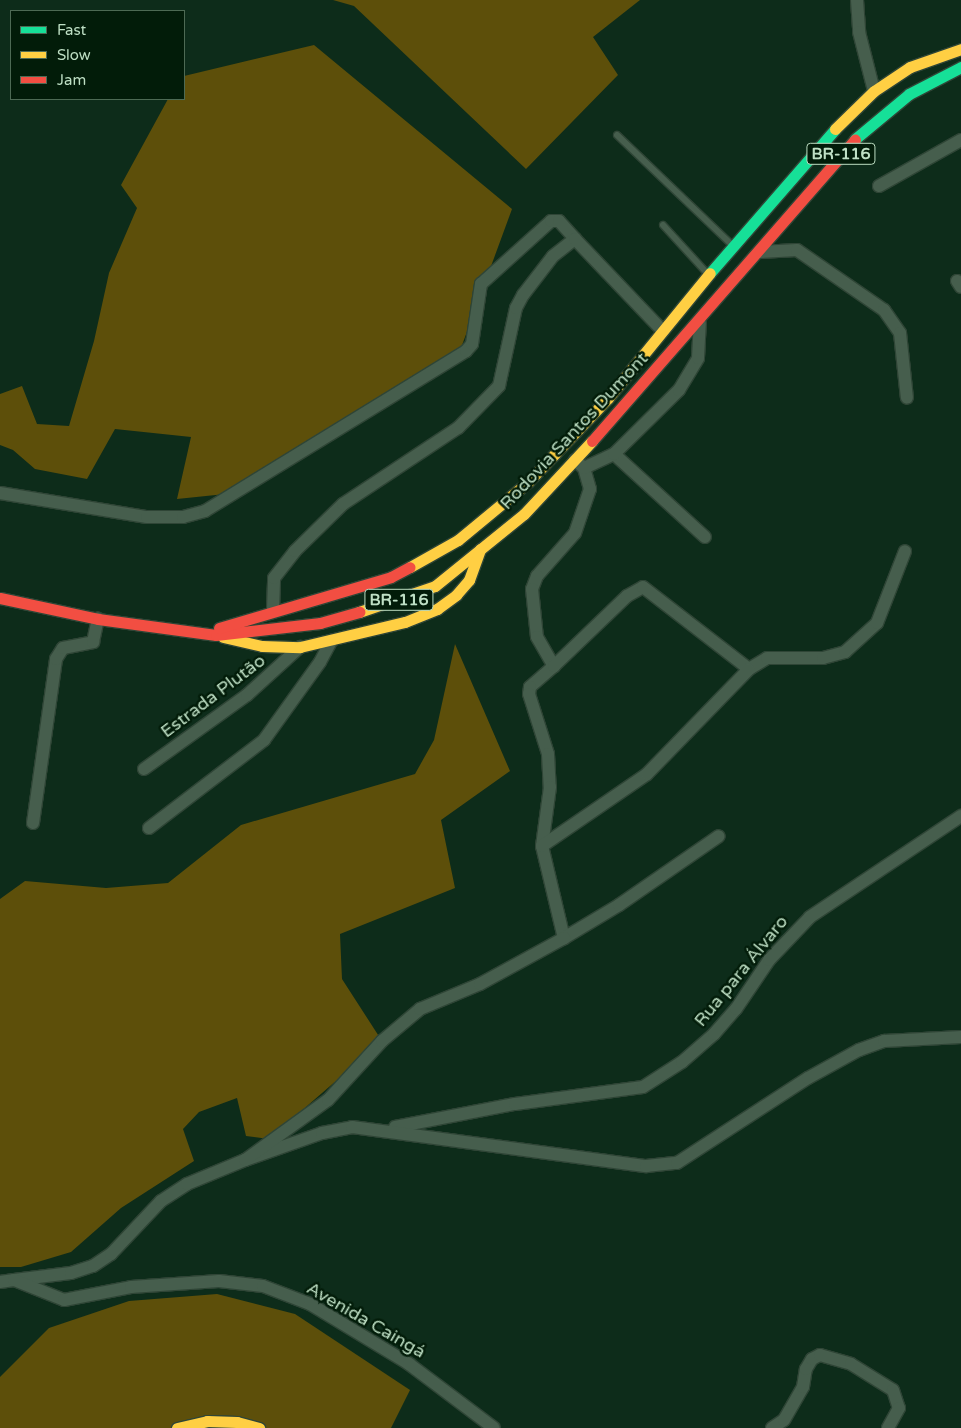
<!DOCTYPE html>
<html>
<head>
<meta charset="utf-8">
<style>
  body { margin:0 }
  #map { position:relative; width:961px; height:1428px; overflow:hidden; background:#0d2c1a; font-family:"Varela Round",sans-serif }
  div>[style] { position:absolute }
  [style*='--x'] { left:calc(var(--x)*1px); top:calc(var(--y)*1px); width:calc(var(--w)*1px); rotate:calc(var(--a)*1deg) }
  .forest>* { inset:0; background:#5d4f0a }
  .roads { filter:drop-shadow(1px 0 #2f4536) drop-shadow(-1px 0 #2f4536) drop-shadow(0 1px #2f4536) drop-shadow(0 -1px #2f4536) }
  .lane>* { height:6px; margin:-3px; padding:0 3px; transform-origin:3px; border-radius:3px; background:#465e4d }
  .street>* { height:12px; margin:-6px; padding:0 6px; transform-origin:6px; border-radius:6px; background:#465e4d }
  .fast>* { height:11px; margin:-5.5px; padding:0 5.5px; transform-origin:5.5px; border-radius:5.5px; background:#16e098 }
  .slow>* { height:11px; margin:-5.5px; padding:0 5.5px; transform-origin:5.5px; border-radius:5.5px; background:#ffcf43 }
  .jam>* { height:11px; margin:-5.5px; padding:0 5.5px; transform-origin:5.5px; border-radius:5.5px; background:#f24e42 }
  span { translate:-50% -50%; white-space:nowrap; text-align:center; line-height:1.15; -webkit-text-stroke:5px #021c09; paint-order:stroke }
  .shield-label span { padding:1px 4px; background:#021c09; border:1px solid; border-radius:4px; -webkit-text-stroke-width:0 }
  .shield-label { font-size:16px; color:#bedfc4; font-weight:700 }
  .street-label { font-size:18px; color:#bedfc4 }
  .legend { position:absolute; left:10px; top:10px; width:175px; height:90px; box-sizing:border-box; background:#021c09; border:1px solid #4d6a54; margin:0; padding:6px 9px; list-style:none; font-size:15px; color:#bedfc4 }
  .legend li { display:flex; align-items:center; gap:10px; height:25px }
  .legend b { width:25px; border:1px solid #4d6a54 }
</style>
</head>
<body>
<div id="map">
  <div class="forest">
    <div style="clip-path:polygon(333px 0,640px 0,593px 37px,618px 75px,526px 169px,354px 6px)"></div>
    <div style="clip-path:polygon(314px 45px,512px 209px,461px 348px,235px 493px,177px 499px,191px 437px,115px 429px,87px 479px,35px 469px,13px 450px,0 445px,0 394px,22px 386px,37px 424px,69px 426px,94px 341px,109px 273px,137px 208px,121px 185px,168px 99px,184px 99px,184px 76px)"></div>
    <div style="clip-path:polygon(455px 644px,510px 771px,441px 820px,455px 888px,340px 934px,342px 979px,382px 1041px,269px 1139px,246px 1136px,237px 1098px,199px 1112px,183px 1129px,194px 1161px,121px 1208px,71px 1252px,21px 1267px,0 1267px,0 899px,25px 881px,106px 888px,168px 883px,241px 825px,415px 774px,434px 740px)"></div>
    <div style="clip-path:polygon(217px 1294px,295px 1314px,410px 1390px,391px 1428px,0 1428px,0 1377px,49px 1328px,129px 1301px)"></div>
  </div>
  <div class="roads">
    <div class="lane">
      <div style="--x:617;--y:135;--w:159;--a:43.7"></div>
      <div style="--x:663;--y:225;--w:65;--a:47.5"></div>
    </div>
    <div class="street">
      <div style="--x:857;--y:0;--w:32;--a:86"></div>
      <div style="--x:859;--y:32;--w:61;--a:75.7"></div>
      <div style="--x:879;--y:186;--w:94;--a:-29.3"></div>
      <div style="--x:760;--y:252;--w:37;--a:-3"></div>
      <div style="--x:797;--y:250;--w:106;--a:34.6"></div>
      <div style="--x:884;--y:310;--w:28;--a:55"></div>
      <div style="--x:900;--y:333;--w:65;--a:83.9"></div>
      <div style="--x:957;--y:281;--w:7;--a:56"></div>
      <div style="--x:614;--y:454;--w:123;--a:42.4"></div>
      <div style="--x:575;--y:460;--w:12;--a:42"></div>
      <div style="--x:584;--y:468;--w:22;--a:74"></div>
      <div style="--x:590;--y:489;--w:46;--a:108.8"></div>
      <div style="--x:575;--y:533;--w:57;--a:131.5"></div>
      <div style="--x:537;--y:576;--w:14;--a:111"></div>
      <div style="--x:532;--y:589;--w:48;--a:84.1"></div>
      <div style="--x:537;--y:637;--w:34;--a:60"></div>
      <div style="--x:554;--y:666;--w:32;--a:139"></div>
      <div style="--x:530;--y:687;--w:7;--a:98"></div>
      <div style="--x:529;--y:694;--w:63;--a:72.4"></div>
      <div style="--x:548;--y:754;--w:33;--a:87"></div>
      <div style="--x:550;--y:787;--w:60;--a:97.7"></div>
      <div style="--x:542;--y:846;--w:95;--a:76.6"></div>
      <div style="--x:564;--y:938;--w:64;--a:-31"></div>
      <div style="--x:619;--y:905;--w:121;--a:-34.6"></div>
      <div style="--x:584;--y:468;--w:33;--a:-25"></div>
      <div style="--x:614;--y:454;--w:91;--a:-44.6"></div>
      <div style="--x:679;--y:390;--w:37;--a:-59"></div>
      <div style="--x:698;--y:358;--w:35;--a:-87"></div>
      <div style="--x:0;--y:493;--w:149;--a:9.3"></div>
      <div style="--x:147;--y:517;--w:36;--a:0"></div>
      <div style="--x:183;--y:517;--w:23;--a:-15"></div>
      <div style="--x:205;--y:511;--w:306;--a:-31.5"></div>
      <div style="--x:466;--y:351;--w:9;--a:-49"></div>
      <div style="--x:472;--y:344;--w:61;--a:-81.5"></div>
      <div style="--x:481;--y:284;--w:94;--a:-42"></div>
      <div style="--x:551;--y:221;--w:8;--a:0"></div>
      <div style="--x:559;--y:221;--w:24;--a:48"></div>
      <div style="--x:273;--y:610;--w:32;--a:-88"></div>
      <div style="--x:274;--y:578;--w:34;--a:-52"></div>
      <div style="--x:295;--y:551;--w:67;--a:-44.4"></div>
      <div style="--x:343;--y:504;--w:138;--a:-33.5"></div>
      <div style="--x:458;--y:428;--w:59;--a:-45.7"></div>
      <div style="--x:499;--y:386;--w:80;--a:-77.7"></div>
      <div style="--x:516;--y:308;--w:15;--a:-62"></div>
      <div style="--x:523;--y:295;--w:49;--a:-52.4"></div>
      <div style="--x:553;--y:256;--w:28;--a:-38"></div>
      <div style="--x:575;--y:239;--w:127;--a:46.3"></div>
      <div style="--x:554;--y:666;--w:101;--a:-43.8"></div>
      <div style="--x:627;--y:596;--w:18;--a:-29"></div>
      <div style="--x:643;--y:587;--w:134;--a:37.7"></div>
      <div style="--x:749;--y:669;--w:21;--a:-31"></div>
      <div style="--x:767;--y:658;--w:56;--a:0"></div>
      <div style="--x:823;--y:658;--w:23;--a:-15"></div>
      <div style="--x:845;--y:652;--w:43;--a:-42.2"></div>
      <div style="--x:877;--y:623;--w:77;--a:-68.7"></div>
      <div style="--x:144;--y:769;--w:127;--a:-35.7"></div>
      <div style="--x:247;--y:695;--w:72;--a:-42.2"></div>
      <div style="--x:33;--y:823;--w:166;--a:-82"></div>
      <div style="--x:56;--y:659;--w:13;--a:-58"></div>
      <div style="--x:63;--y:648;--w:31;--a:-11"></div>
      <div style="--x:93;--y:642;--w:24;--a:-78"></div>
      <div style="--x:149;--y:828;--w:145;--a:-37.4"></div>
      <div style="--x:264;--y:740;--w:96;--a:-54.3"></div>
      <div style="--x:320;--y:662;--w:24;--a:-62"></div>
      <div style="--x:542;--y:846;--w:127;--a:-34.4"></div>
      <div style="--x:647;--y:774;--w:146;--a:-45.8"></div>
      <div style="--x:395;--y:1127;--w:122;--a:-10.9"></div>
      <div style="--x:515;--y:1104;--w:129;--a:-7.6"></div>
      <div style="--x:643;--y:1087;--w:46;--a:-32.7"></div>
      <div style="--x:682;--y:1062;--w:43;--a:-41.2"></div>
      <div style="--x:714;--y:1034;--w:33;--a:-49"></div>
      <div style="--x:736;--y:1009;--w:59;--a:-56"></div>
      <div style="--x:769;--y:960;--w:59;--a:-46.4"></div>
      <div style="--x:810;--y:917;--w:182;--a:-33.8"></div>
      <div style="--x:245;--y:1160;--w:82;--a:-19.3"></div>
      <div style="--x:322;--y:1133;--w:31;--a:-11"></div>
      <div style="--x:352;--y:1127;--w:297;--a:7.6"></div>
      <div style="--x:646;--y:1166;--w:31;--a:-6"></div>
      <div style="--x:677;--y:1163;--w:156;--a:-33"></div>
      <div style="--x:808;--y:1078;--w:58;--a:-28.8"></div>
      <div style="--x:859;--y:1050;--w:27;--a:-20"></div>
      <div style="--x:884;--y:1041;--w:77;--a:-3"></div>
      <div style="--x:14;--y:1280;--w:57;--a:-7"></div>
      <div style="--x:71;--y:1273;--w:23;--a:-18"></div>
      <div style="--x:93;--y:1266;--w:22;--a:-34"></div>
      <div style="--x:111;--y:1254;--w:73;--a:-46.7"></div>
      <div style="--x:161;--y:1201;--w:31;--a:-33"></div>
      <div style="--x:187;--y:1184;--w:63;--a:-22.5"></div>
      <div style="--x:245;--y:1160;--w:102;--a:-35.9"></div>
      <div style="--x:328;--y:1100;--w:80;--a:-47.5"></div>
      <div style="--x:382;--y:1041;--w:50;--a:-40.1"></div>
      <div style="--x:420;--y:1009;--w:65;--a:-22.6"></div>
      <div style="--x:480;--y:984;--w:96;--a:-28.7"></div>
      <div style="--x:0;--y:1282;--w:14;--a:-8"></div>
      <div style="--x:14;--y:1280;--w:54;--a:21.8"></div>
      <div style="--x:64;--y:1300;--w:68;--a:-11"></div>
      <div style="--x:131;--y:1287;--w:88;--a:-3.9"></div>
      <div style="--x:219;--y:1281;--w:44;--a:6.5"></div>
      <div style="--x:263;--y:1286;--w:50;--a:21"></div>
      <div style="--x:310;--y:1304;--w:116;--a:31.2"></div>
      <div style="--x:409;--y:1364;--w:106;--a:37"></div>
      <div style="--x:772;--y:1428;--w:14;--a:-34"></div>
      <div style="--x:784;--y:1420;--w:38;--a:-60"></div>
      <div style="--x:803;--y:1387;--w:18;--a:-81"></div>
      <div style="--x:806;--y:1369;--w:12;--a:-59"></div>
      <div style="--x:812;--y:1359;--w:9;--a:-27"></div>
      <div style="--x:820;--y:1355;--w:32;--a:16"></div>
      <div style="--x:851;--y:1364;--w:49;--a:31.8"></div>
      <div style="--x:893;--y:1390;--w:19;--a:72"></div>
      <div style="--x:899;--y:1408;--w:23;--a:119"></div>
    </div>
    <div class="fast">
      <div style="--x:855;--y:139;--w:70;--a:-39.8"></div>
      <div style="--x:909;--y:94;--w:59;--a:-27.4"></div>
      <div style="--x:710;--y:273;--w:191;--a:-49"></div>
    </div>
    <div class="slow">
      <div style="--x:835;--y:129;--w:54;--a:-44.3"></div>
      <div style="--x:874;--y:91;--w:43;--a:-33.7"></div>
      <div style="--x:910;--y:67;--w:54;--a:-19.4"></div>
      <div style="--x:410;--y:567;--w:55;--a:-29.4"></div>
      <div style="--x:458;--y:540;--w:91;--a:-39.6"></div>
      <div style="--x:528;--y:482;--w:116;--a:-46.4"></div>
      <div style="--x:608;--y:398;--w:161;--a:-50.8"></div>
      <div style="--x:359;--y:612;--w:80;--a:-18.9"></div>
      <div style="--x:435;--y:586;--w:114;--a:-39"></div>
      <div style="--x:524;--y:514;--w:100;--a:-47"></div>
      <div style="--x:223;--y:637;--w:40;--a:13"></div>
      <div style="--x:262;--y:646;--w:38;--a:2"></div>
      <div style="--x:300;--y:647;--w:108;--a:-13.4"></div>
      <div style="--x:405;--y:622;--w:35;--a:-22"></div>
      <div style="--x:437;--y:609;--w:24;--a:-36"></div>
      <div style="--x:456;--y:595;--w:20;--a:-49"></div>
      <div style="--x:469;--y:580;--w:33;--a:-70"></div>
      <div style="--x:177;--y:1428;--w:31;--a:-13"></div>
      <div style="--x:207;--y:1421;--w:30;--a:2"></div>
      <div style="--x:237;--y:1422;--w:23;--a:15"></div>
    </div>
    <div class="jam">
      <div style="--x:592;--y:441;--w:400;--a:-48.9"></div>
      <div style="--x:0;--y:598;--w:100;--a:12.1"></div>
      <div style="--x:98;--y:619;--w:119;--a:7.7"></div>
      <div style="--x:216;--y:635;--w:105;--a:-6.6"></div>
      <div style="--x:320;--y:623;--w:41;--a:-15.8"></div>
      <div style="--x:219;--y:628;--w:179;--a:-16.5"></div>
      <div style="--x:391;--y:577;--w:21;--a:-28"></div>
    </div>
  </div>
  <div class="shield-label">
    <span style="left:841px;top:154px">BR-116</span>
    <span style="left:399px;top:600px">BR-116</span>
  </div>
  <div class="street-label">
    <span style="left:574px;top:431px;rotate:-47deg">Rodovia Santos Dumont</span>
    <span style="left:213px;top:696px;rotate:-37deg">Estrada Plutão</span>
    <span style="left:741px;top:971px;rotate:-51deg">Rua para Álvaro</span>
    <span style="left:366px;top:1320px;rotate:30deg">Avenida Caingá</span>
  </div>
  <ul class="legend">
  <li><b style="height:6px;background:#16e098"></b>Fast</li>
  <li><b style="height:6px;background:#ffcf43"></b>Slow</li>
  <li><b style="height:6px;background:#f24e42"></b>Jam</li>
  </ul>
</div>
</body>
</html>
